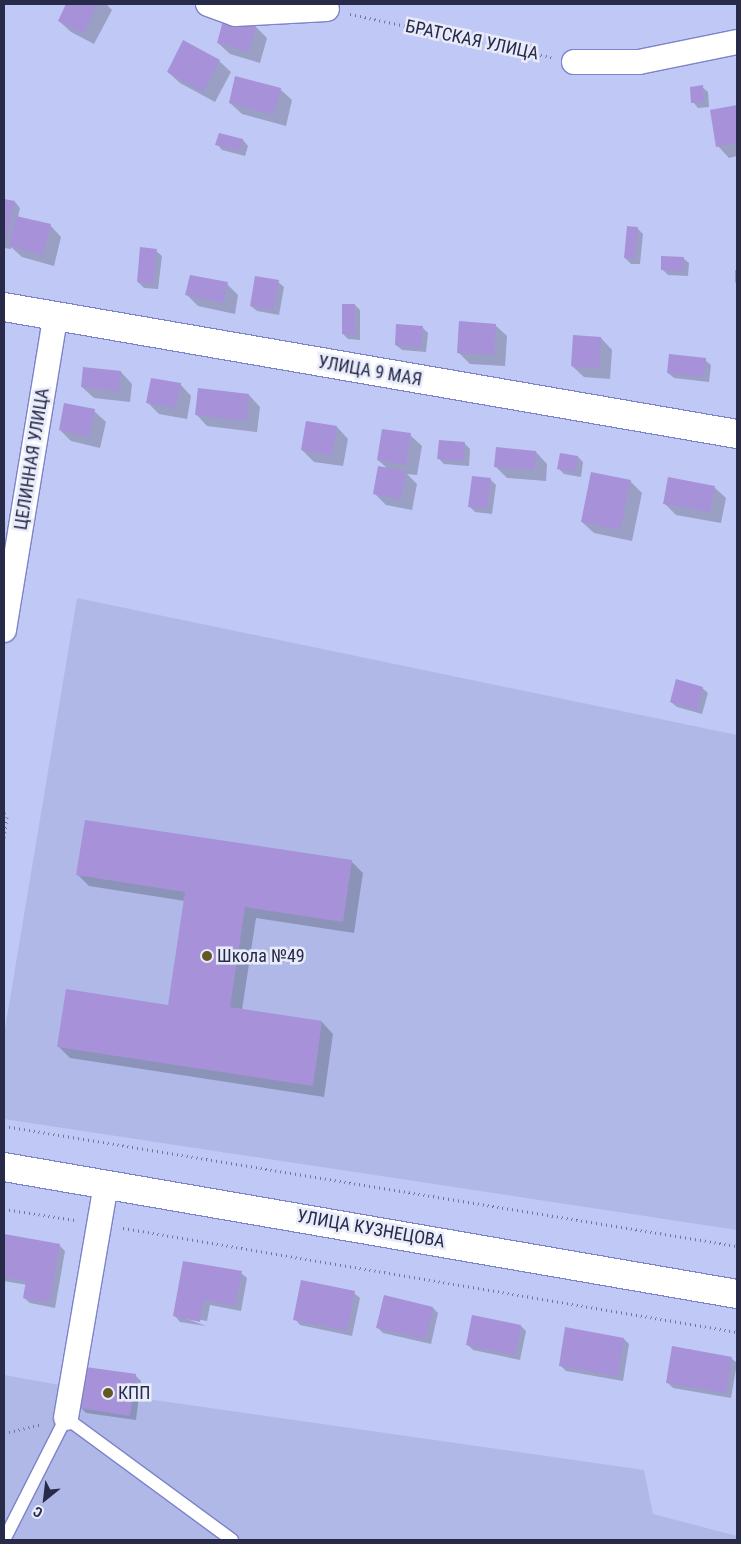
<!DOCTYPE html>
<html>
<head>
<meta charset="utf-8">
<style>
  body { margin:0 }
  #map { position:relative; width:741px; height:1544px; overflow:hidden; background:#c0c8f5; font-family:"Roboto Condensed",sans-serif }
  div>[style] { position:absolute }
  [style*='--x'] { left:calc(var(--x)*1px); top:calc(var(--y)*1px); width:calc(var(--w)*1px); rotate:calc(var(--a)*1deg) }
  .built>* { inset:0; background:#b0b8e8 }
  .shadow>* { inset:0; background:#0003 }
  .building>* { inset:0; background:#a791d9 }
  .path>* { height:3px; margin-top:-1.5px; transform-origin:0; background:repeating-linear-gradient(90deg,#70759a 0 1px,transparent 0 5px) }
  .roads { filter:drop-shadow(1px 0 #7b83ca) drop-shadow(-1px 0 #7b83ca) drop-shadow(0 1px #7b83ca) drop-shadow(0 -1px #7b83ca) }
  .service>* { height:12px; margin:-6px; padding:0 6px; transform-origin:6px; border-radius:6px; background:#fff }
  .minor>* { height:24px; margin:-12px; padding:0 12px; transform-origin:12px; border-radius:12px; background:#fff }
  .tertiary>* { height:28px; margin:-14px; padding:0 14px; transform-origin:14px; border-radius:14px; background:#fff }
  .dots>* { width:14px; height:14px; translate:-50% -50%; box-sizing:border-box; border:2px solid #e8ebfa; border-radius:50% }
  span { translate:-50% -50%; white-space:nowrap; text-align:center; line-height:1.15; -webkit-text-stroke:5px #e8ebfa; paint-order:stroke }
  .street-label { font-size:18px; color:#272a48 }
  .poi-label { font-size:18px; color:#272a48 }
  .left { translate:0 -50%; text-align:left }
  .frame { position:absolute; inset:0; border:5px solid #272a48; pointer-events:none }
  .north { position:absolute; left:20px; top:1474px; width:50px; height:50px; -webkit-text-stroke:4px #e8ebfa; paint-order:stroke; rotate:209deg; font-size:14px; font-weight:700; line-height:20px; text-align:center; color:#272a48 }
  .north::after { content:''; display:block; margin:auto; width:18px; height:22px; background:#272a48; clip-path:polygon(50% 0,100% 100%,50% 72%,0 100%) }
</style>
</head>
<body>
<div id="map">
  <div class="built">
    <div style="clip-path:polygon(77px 598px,737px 735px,737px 1230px,4px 1119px,4px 1035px)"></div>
    <div style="clip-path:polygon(85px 1367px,136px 1374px,133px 1397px,644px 1470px,653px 1514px,737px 1536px,737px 1540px,4px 1540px,4px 1375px,82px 1389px)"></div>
  </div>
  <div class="shadow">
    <div style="clip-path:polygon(68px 4px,106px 4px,112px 10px,94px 44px,71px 32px,59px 21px)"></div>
    <div style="clip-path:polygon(255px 26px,267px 38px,260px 63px,230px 54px,218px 43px)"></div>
    <div style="clip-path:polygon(219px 61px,231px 72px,215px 102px,180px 83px,168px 72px)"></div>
    <div style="clip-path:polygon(702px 87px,708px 92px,709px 107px,698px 108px,693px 102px)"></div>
    <div style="clip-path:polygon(280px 89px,292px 100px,286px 126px,242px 114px,230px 103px)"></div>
    <div style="clip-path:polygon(737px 107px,737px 156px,729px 158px,718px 146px,712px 111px)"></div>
    <div style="clip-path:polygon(219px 134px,243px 140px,248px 146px,245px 156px,222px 150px,217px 144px)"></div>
    <div style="clip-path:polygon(4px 200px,15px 202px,20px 208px,18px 217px,50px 225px,61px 237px,54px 266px,22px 257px,11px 247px,11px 249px,4px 248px)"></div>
    <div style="clip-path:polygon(637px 228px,643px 234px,640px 264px,631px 264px,625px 258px)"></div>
    <div style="clip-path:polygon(156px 251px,162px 256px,158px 289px,144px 288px,138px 282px)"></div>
    <div style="clip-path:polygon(683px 258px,689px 263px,688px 276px,668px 275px,662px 269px)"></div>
    <div style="clip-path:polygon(735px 270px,737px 270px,737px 284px,735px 282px)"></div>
    <div style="clip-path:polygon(278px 282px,284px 287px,279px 315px,257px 311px,251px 306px)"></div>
    <div style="clip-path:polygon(227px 284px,238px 295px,235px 314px,198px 306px,187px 295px)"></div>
    <div style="clip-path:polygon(355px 305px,360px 310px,360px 340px,348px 339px,343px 334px)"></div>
    <div style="clip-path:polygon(495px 325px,507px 336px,505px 366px,470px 364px,458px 352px)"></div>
    <div style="clip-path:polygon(422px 327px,428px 333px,426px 352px,402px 350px,396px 345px)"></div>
    <div style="clip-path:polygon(601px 338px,612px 350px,610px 379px,584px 377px,572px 366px)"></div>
    <div style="clip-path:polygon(705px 360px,711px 365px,709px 382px,674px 378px,668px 373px)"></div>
    <div style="clip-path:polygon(121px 372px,132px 384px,130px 402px,94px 398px,82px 387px)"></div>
    <div style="clip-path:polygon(180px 384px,191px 396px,187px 419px,159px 414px,148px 403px)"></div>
    <div style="clip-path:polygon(249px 395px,260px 407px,257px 432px,207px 426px,196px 414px)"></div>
    <div style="clip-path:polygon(94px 411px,106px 422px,100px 448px,71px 441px,60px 430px)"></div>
    <div style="clip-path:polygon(337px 427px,348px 439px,343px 466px,314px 462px,302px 450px)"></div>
    <div style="clip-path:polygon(410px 435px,422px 446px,417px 475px,407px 474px,417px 484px,412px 510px,386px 505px,374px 493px,388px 469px,378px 460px)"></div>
    <div style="clip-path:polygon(464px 443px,470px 449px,469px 466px,444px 464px,439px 459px)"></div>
    <div style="clip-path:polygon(536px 452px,547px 464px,546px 481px,507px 478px,495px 466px)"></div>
    <div style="clip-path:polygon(578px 457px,583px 462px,581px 477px,564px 474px,558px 468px)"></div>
    <div style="clip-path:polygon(490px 479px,496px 485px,492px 514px,475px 512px,469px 506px)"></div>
    <div style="clip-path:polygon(630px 481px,642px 493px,632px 541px,594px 533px,582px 522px)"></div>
    <div style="clip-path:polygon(714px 487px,726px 498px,721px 523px,676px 515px,664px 503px)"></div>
    <div style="clip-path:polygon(702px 688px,708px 693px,702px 714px,677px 707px,671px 702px)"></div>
    <div style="clip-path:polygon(351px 861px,363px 873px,354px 933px,256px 918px,242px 1010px,322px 1022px,333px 1034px,324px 1097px,70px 1058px,59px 1047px,169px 1006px,185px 901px,89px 886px,78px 875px)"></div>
    <div style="clip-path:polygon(4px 1236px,59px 1245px,65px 1251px,55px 1308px,30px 1303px,24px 1298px,27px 1285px,4px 1281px)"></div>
    <div style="clip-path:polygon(241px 1273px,247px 1278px,241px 1311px,210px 1305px,207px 1321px,179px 1316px,206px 1326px,180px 1322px,175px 1316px)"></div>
    <div style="clip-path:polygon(354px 1293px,360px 1298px,352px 1336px,300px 1325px,295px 1319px)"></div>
    <div style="clip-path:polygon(433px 1308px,438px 1313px,431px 1344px,383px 1333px,378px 1328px)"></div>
    <div style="clip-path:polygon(521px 1326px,526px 1331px,520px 1360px,473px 1350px,467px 1344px)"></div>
    <div style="clip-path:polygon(624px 1339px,629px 1344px,623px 1381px,566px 1371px,560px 1365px)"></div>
    <div style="clip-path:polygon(731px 1358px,737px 1363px,731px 1398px,673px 1388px,667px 1382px)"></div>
    <div style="clip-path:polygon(136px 1376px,141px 1381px,136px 1420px,86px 1413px,81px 1408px)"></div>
  </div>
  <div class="building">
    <div style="clip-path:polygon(66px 4px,98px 4px,83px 34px,58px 21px)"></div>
    <div style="clip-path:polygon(224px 17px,256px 25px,249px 52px,217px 43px)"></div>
    <div style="clip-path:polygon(183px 40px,220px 60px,203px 92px,167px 72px)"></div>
    <div style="clip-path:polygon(235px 76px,281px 88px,274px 115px,229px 103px)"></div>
    <div style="clip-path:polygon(703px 85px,704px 102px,691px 103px,690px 87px)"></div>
    <div style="clip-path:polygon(737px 105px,737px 143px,716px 147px,710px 110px)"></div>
    <div style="clip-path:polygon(219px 133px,243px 139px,240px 151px,215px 145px)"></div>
    <div style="clip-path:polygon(4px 199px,15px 201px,5px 245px,4px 244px)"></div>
    <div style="clip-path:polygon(16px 216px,51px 224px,43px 255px,9px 246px)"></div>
    <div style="clip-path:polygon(627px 226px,638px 227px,635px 259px,624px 258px)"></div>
    <div style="clip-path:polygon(140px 247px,157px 249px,153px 284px,137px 282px)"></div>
    <div style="clip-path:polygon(661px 256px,684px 257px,683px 271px,661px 270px)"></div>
    <div style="clip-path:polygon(190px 275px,228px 282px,223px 303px,185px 295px)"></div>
    <div style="clip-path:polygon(255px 276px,279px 280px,273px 310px,250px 306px)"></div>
    <div style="clip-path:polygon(342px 304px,355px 304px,355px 335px,342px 334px)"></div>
    <div style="clip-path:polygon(459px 321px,496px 324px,494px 355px,457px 353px)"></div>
    <div style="clip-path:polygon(396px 324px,423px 326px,421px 347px,395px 345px)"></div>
    <div style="clip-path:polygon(573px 335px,601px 337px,599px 369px,571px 366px)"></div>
    <div style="clip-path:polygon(669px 354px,706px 358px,704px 377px,667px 373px)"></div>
    <div style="clip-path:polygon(83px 367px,121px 371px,119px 392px,81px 387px)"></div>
    <div style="clip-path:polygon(151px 378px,181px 383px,176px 408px,146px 403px)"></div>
    <div style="clip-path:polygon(198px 388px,249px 394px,246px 421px,195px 415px)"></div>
    <div style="clip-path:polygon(64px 403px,95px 409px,89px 437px,59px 430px)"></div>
    <div style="clip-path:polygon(306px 421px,337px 426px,332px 456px,301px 450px)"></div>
    <div style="clip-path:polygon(382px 429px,411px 433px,406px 465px,377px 460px)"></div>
    <div style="clip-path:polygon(439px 440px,465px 442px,464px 461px,437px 459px)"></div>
    <div style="clip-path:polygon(496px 447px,536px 451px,534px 470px,494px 467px)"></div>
    <div style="clip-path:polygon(560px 453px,578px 456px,575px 472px,557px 469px)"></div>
    <div style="clip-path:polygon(378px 466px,406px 471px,401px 499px,373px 494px)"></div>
    <div style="clip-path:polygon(591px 472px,631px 480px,620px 530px,581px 522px)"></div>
    <div style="clip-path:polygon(472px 476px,491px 478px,487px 509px,468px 507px)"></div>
    <div style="clip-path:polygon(668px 477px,715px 486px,710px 512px,663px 504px)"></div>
    <div style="clip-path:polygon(676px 679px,703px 687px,697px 710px,670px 702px)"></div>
    <div style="clip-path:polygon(85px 820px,352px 860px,343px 922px,245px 907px,230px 1007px,322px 1021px,313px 1086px,57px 1047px,66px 989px,168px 1005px,185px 892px,76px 875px)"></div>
    <div style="clip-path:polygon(4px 1234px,60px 1244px,49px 1303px,23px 1298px,26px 1281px,4px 1277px)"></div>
    <div style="clip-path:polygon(183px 1261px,242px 1271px,235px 1306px,204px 1300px,200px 1322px,173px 1316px)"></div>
    <div style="clip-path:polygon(301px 1280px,355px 1291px,347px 1331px,293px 1320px)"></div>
    <div style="clip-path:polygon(384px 1295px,433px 1307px,426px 1339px,376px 1328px)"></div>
    <div style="clip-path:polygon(472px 1315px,521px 1325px,515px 1355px,466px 1345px)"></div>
    <div style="clip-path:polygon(565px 1327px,624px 1338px,618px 1376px,559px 1366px)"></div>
    <div style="clip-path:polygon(672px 1346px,732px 1357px,726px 1393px,666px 1383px)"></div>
    <div style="clip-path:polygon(85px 1367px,136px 1374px,130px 1416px,80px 1408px)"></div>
  </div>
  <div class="path">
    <div style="--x:350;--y:14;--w:206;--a:12.1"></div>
    <div style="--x:4;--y:813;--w:5;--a:53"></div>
    <div style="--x:7;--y:817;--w:22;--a:98"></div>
    <div style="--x:4;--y:1126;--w:743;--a:9.3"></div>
    <div style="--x:4;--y:1209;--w:72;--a:8.8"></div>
    <div style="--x:123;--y:1228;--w:623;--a:9.61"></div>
    <div style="--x:4;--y:1433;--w:39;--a:-13"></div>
  </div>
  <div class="roads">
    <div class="service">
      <div style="--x:4;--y:1540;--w:137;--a:-63.1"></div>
      <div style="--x:66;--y:1418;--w:206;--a:36.3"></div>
    </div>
    <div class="minor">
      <div style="--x:208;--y:4;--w:29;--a:20"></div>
      <div style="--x:235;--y:14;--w:92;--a:-3.1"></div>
      <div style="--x:574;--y:62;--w:65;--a:0"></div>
      <div style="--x:639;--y:62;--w:100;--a:-11.5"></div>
      <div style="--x:4;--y:630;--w:317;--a:-80.7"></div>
      <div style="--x:66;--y:1418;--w:238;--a:-80.3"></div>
    </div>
    <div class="tertiary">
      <div style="--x:4;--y:307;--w:744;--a:9.83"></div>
      <div style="--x:4;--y:1167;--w:744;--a:9.83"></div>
    </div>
  </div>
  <div class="dots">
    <div style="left:207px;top:956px;background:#635825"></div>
    <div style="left:108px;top:1393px;background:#635825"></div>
  </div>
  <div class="street-label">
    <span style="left:472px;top:40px;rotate:12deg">БРАТСКАЯ УЛИЦА</span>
    <span style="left:370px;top:371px;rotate:10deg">УЛИЦА 9 МАЯ</span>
    <span style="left:32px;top:459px;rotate:-81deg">ЦЕЛИННАЯ УЛИЦА</span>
    <span style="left:371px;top:1229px;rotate:10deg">УЛИЦА КУЗНЕЦОВА</span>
  </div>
  <div class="poi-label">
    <span class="left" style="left:217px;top:956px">Школа №49</span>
    <span class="left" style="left:118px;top:1393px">КПП</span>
  </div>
  <div class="frame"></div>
  <div class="north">С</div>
</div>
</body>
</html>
